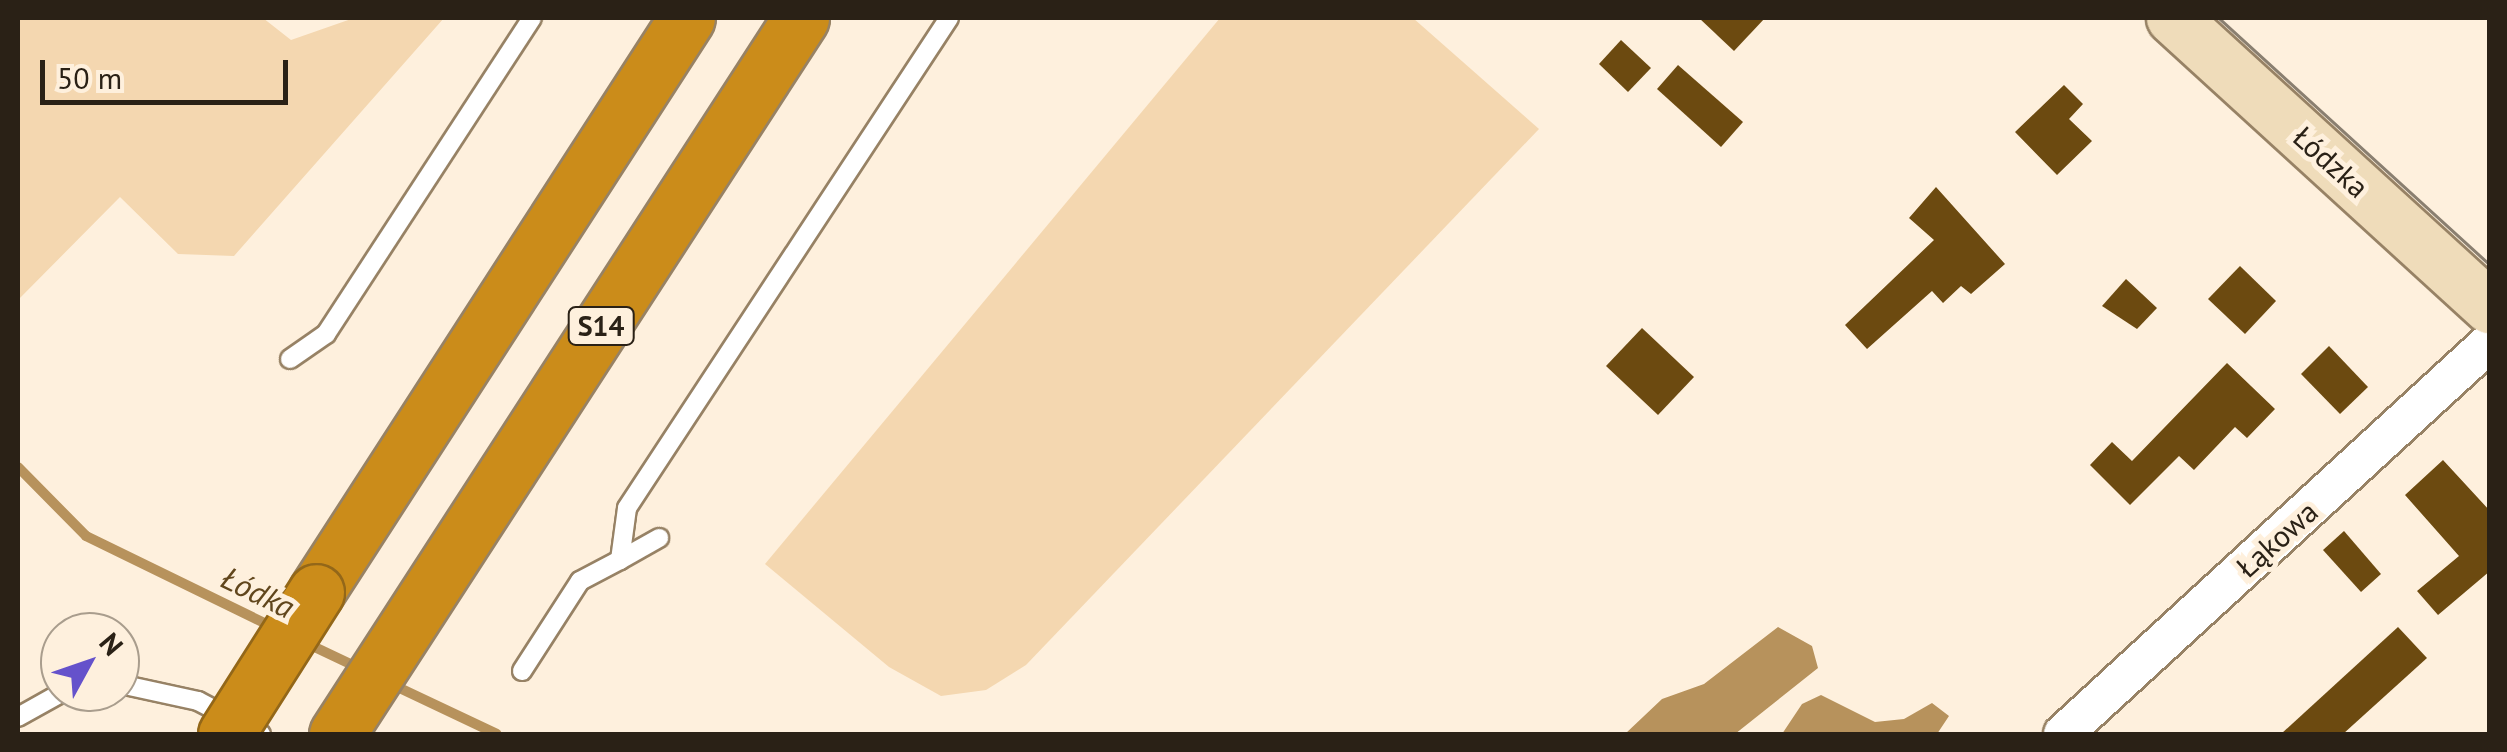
<!DOCTYPE html>
<html>
<head>
<meta charset="utf-8">
<style>
  body { margin:0 }
  #map { position:relative; width:2507px; height:752px; overflow:hidden; background:#fef0dd; font-family:"PT Sans",sans-serif }
  div>[style] { position:absolute }
  [style*='--x'] { left:calc(var(--x)*1px); top:calc(var(--y)*1px); width:calc(var(--w)*1px); rotate:calc(var(--a)*1deg) }
  .green>* { inset:0; background:#f4d7b0 }
  .water>* { inset:0; background:#b7925c }
  .stream>* { height:10px; margin:-5px; padding:0 5px; transform-origin:5px; border-radius:5px; background:#b7925c }
  .building>* { inset:0; background:#6c4a10 }
  .roads { filter:drop-shadow(2px 0 #978265) drop-shadow(-2px 0 #978265) drop-shadow(0 2px #978265) drop-shadow(0 -2px #978265) }
  .service>* { height:18px; margin:-9px; padding:0 9px; transform-origin:9px; border-radius:9px; background:#fff }
  .minor>* { height:38px; margin:-19px; padding:0 19px; transform-origin:19px; border-radius:19px; background:#fff }
  .secondary>* { height:52px; margin:-26px; padding:0 26px; transform-origin:26px; border-radius:26px; background:#efdcba }
  .motorway>* { height:55px; margin:-27.5px; padding:0 27.5px; transform-origin:27.5px; border-radius:27.5px; background:#cb8c1a }
  .tram>* { height:2.5px; margin:-1.25px; padding:0 1.25px; transform-origin:1.25px; border-radius:1.25px; background:#8a7f70 }
  .bridges { filter:drop-shadow(2px 0 #936719) drop-shadow(-2px 0 #936719) drop-shadow(0 2px #936719) drop-shadow(0 -2px #936719) }
  .motorway-bridge>* { height:55px; margin:-27.5px; padding:0 27.5px; transform-origin:27.5px; border-radius:27.5px; background:#cb8c1a }
  span { translate:-50% -50%; white-space:nowrap; text-align:center; line-height:1.15; -webkit-text-stroke:10px #fef0dd; paint-order:stroke }
  .shield-label span { padding:2px 8px; background:#fef0dd; border:2px solid; border-radius:8px; -webkit-text-stroke-width:0 }
  .shield-label { font-size:28px; color:#2a2116; font-weight:700 }
  .street-label { font-size:30px; color:#2a2116 }
  .water-label { font-size:32px; color:#61461c; font-style:italic }
  .frame { position:absolute; inset:0; border:20px solid #2a2116; pointer-events:none }
  .north { position:absolute; left:40px; top:612px; width:100px; height:100px; box-sizing:border-box; background:#fef0dd; border:2px solid #a99d8d; border-radius:50%; rotate:50deg; font-size:28px; font-weight:700; line-height:40px; text-align:center; color:#2a2116 }
  .north::after { content:''; display:block; margin:auto; width:35px; height:45px; background:#6552cb; clip-path:polygon(50% 0,100% 100%,50% 72%,0 100%) }
  .scale { position:absolute; left:40px; top:60px; width:248px; height:45px; box-sizing:border-box; border:5px solid #2a2116; border-top:0; padding-left:12px; font-size:30px; line-height:35px; white-space:nowrap; color:#2a2116; -webkit-text-stroke:8px #fef0dd; paint-order:stroke }
</style>
</head>
<body>
<div id="map">
  <div class="green">
    <div style="clip-path:polygon(18px 18px,263px 18px,291px 40px,354px 18px,444px 18px,234px 256px,178px 254px,120px 197px,18px 300px)"></div>
    <div style="clip-path:polygon(1220px 18px,1413px 18px,1539px 129px,1026px 665px,986px 690px,941px 696px,889px 667px,765px 564px)"></div>
  </div>
  <div class="water">
    <div style="clip-path:polygon(1778px 627px,1812px 646px,1818px 668px,1735px 734px,1625px 734px,1662px 699px,1704px 684px)"></div>
    <div style="clip-path:polygon(1821px 695px,1875px 722px,1904px 719px,1932px 703px,1949px 716px,1937px 734px,1782px 734px,1802px 704px)"></div>
  </div>
  <div class="stream">
    <div style="--x:18;--y:467;--w:97;--a:45.4"></div>
    <div style="--x:86;--y:536;--w:210;--a:26"></div>
    <div style="--x:304;--y:642;--w:63;--a:25.3"></div>
    <div style="--x:389;--y:683;--w:119;--a:25.3"></div>
  </div>
  <div class="building">
    <div style="clip-path:polygon(1699px 18px,1765px 18px,1734px 51px)"></div>
    <div style="clip-path:polygon(1621px 40px,1651px 68px,1628px 92px,1599px 64px)"></div>
    <div style="clip-path:polygon(1678px 65px,1743px 122px,1721px 147px,1657px 89px)"></div>
    <div style="clip-path:polygon(2064px 85px,2083px 104px,2069px 119px,2092px 141px,2057px 175px,2015px 132px)"></div>
    <div style="clip-path:polygon(1936px 187px,2005px 264px,1971px 294px,1961px 286px,1943px 303px,1932px 291px,1867px 349px,1845px 325px,1934px 240px,1909px 218px)"></div>
    <div style="clip-path:polygon(2240px 266px,2276px 301px,2245px 334px,2208px 299px)"></div>
    <div style="clip-path:polygon(2126px 279px,2157px 308px,2137px 329px,2102px 306px)"></div>
    <div style="clip-path:polygon(1642px 328px,1694px 377px,1658px 415px,1606px 366px)"></div>
    <div style="clip-path:polygon(2329px 346px,2368px 387px,2340px 414px,2301px 374px)"></div>
    <div style="clip-path:polygon(2227px 363px,2275px 409px,2247px 438px,2235px 427px,2194px 470px,2179px 456px,2130px 505px,2090px 465px,2112px 442px,2132px 461px)"></div>
    <div style="clip-path:polygon(2443px 460px,2490px 511px,2490px 571px,2438px 615px,2417px 591px,2459px 556px,2405px 495px)"></div>
    <div style="clip-path:polygon(2344px 531px,2381px 574px,2361px 592px,2323px 550px)"></div>
    <div style="clip-path:polygon(2398px 627px,2427px 658px,2343px 734px,2281px 734px)"></div>
  </div>
  <div class="roads">
    <div class="service">
      <div style="--x:290;--y:359;--w:44;--a:-34.8"></div>
      <div style="--x:326;--y:334;--w:377;--a:-56.9"></div>
      <div style="--x:620;--y:560;--w:45;--a:-29.4"></div>
      <div style="--x:522;--y:671;--w:107;--a:-57.2"></div>
      <div style="--x:580;--y:581;--w:45;--a:-27.7"></div>
      <div style="--x:620;--y:560;--w:52;--a:-82.3"></div>
      <div style="--x:627;--y:508;--w:586;--a:-56.69"></div>
      <div style="--x:120;--y:684;--w:80;--a:12.3"></div>
      <div style="--x:198;--y:701;--w:71;--a:27.6"></div>
      <div style="--x:18;--y:717;--w:51;--a:-29.1"></div>
    </div>
    <div class="minor">
      <div style="--x:2063;--y:734;--w:580;--a:-42.55"></div>
    </div>
    <div class="secondary">
      <div style="--x:2173;--y:18;--w:429;--a:42.4"></div>
    </div>
    <div class="motorway">
      <div style="--x:316;--y:592;--w:683;--a:-57.12"></div>
      <div style="--x:337;--y:734;--w:853;--a:-57.05"></div>
    </div>
  </div>
  <div class="tram">
    <div style="--x:2219;--y:18;--w:367;--a:42.3"></div>
  </div>
  <div class="bridges">
    <div class="motorway-bridge">
      <div style="--x:226;--y:734;--w:168;--a:-57.6"></div>
    </div>
  </div>
  <div class="shield-label">
    <span style="left:601px;top:326px">S14</span>
  </div>
  <div class="street-label">
    <span style="left:2331px;top:162px;rotate:42deg">Łódzka</span>
    <span style="left:2277px;top:539px;rotate:-42deg">Łąkowa</span>
  </div>
  <div class="water-label">
    <span style="left:258px;top:592px;rotate:26deg">Łódka</span>
  </div>
  <div class="frame"></div>
  <div class="north">N</div>
  <div class="scale">50 m</div>
</div>
</body>
</html>
